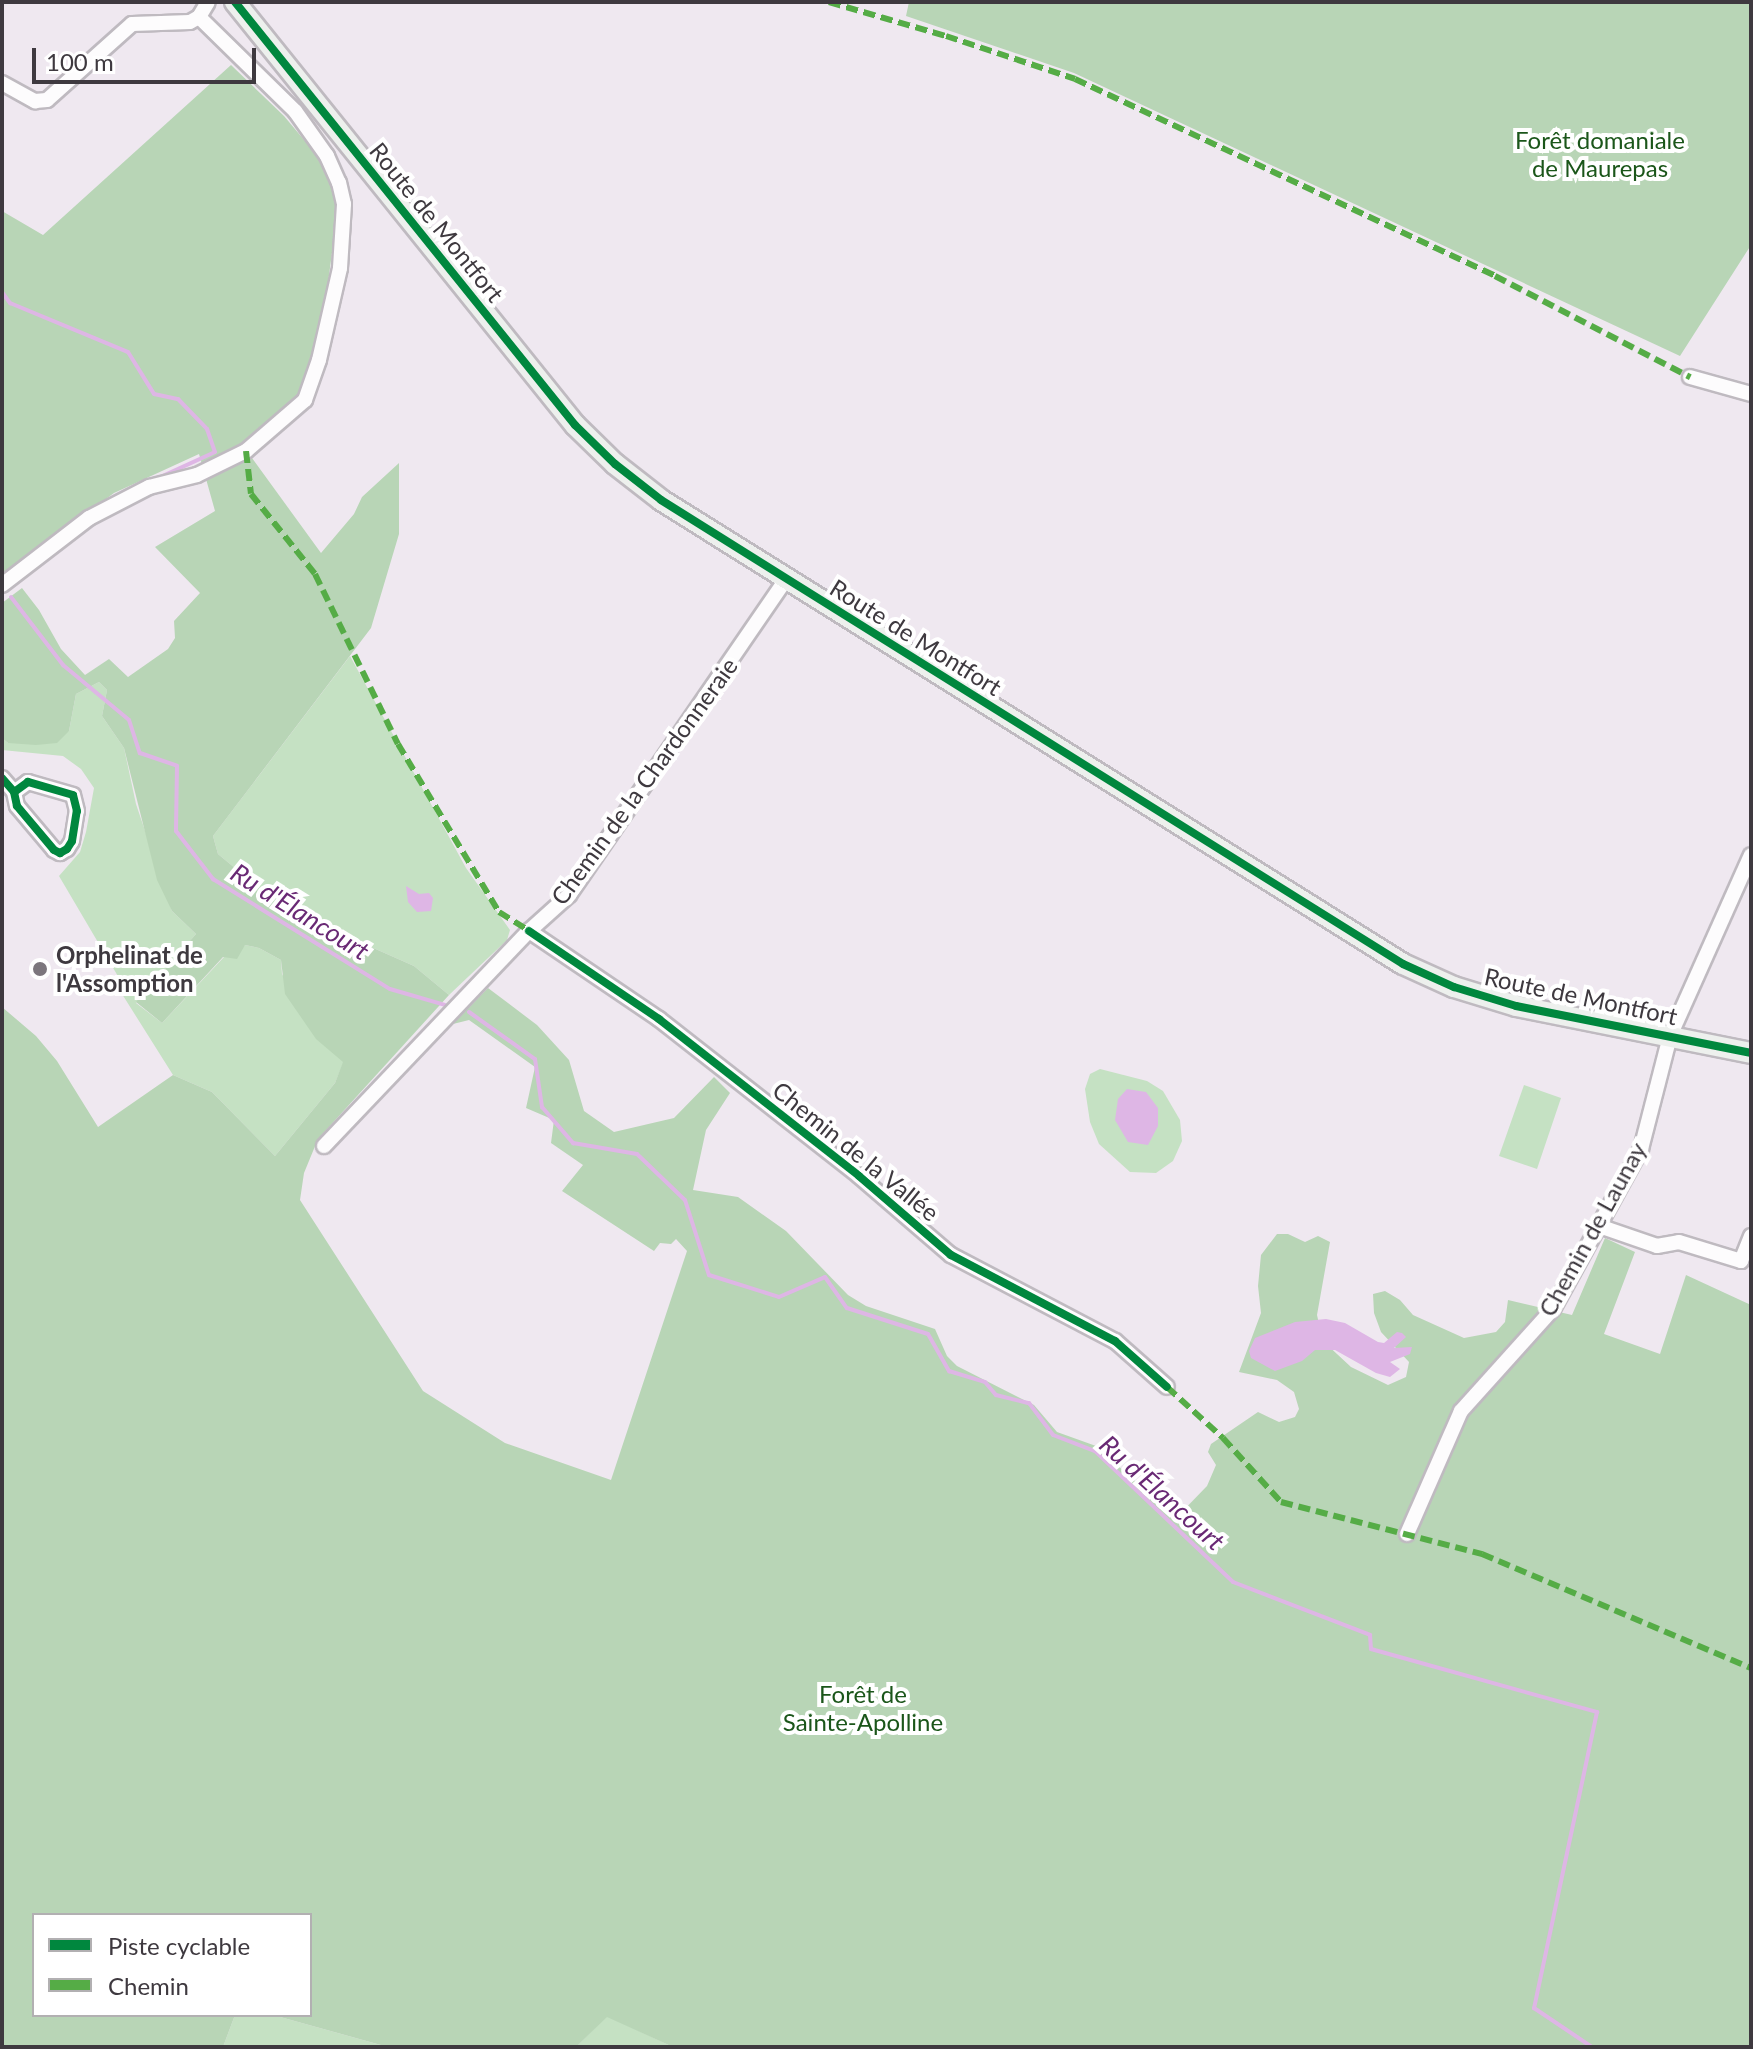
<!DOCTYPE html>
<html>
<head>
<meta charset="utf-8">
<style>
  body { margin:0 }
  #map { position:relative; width:1753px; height:2049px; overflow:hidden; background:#efe8f0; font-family:Lato,sans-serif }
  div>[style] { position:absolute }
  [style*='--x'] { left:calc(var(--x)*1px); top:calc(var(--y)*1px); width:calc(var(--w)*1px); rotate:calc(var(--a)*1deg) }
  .green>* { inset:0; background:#c5e1c3 }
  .forest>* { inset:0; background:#b8d5b6 }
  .water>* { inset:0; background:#deb6e5 }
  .stream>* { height:4px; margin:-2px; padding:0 2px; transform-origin:2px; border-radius:2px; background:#deb6e5 }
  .roads { filter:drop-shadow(2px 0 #bfbac0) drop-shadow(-2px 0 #bfbac0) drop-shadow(0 2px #bfbac0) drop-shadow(0 -2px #bfbac0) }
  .street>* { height:14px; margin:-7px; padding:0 7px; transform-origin:7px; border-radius:7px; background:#fdfcfd }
  .secondary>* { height:20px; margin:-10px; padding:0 10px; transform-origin:10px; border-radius:10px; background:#edf0ed }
  .quiet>* { height:6px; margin-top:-3px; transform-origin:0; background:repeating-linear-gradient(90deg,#55ac46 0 12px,transparent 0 18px) }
  .cycleway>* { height:8px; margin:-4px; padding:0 4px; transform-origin:4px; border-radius:4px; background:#00873e }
  .dots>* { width:22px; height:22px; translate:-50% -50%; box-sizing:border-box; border:4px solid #fff; border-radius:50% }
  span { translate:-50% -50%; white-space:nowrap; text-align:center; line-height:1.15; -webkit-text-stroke:8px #fff; paint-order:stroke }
  .park-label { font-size:24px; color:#1b561a }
  .street-label { font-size:24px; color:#3e393f }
  .poi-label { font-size:24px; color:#3e393f; font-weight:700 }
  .left { translate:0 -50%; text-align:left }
  .water-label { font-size:26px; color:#692974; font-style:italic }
  .frame { position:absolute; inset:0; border:4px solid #3e393f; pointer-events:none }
  .legend { position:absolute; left:32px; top:1913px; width:280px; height:104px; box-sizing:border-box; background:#fff; border:2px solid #b2b0b2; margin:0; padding:10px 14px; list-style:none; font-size:24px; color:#3e393f }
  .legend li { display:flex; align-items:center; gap:16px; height:40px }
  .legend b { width:40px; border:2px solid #b2b0b2 }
  .scale { position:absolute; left:32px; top:48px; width:224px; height:36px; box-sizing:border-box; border:4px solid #3e393f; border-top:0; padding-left:10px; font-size:24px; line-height:28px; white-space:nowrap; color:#3e393f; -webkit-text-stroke:6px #fff; paint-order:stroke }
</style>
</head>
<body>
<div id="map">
  <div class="green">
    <div style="clip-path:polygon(350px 656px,466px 868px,510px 930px,507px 940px,449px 995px,414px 966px,283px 908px,218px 854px,213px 836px)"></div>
    <div style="clip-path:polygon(99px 682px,107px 690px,102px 716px,124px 748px,136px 804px,172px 911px,196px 934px,136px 1003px,162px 1023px,224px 957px,245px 945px,259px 948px,281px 960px,282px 974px,316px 1038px,344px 1061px,335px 1083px,275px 1156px,212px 1092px,173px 1075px,122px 994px,119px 978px,59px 876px,80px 852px,86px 832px,94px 788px,81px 769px,63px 756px,2px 750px,2px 738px,8px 743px,69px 731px,76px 694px)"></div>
    <div style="clip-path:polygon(1100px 1069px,1147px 1081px,1163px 1091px,1180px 1120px,1182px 1141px,1173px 1161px,1156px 1173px,1130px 1172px,1099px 1144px,1090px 1122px,1085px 1089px,1090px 1074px)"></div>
    <div style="clip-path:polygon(1524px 1085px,1561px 1098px,1537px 1169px,1499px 1156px)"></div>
    <div style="clip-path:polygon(235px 2015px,273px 2015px,388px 2047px,223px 2047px)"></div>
    <div style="clip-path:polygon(607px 2016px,673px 2047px,576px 2047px)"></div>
  </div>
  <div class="forest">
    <div style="clip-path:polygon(909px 2px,1751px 2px,1751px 245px,1680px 356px,1074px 73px,906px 16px)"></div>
    <div style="clip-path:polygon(231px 65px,284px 116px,341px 184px,312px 405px,252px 458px,321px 553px,354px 514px,362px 497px,399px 463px,399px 534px,371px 628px,213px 836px,218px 854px,283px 908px,414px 966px,449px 995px,318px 1139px,304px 1173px,300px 1200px,423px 1391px,505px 1443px,611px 1480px,687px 1251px,676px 1239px,671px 1244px,660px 1243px,654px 1251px,562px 1191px,583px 1165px,551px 1143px,554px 1120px,526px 1108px,535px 1067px,469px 1020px,453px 1024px,488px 988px,537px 1025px,569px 1060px,584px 1111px,614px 1132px,674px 1118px,714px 1077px,730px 1093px,706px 1130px,693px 1190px,738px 1197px,786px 1231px,848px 1295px,866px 1306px,935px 1329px,947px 1356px,957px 1366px,1034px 1405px,1057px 1432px,1096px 1446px,1176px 1518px,1207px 1486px,1216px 1465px,1208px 1452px,1211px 1444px,1258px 1412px,1279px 1422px,1295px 1417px,1299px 1409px,1294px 1392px,1277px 1380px,1239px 1372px,1261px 1313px,1258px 1286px,1261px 1255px,1277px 1234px,1288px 1234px,1305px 1242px,1318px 1236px,1330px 1242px,1317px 1315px,1323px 1341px,1351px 1367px,1388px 1385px,1406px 1377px,1409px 1362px,1381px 1332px,1374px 1313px,1373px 1294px,1385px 1291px,1400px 1300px,1413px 1315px,1464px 1338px,1496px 1332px,1505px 1322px,1508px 1300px,1572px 1315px,1605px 1238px,1635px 1252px,1604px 1334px,1660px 1354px,1686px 1275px,1751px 1305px,1751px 2047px,673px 2047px,607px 2017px,576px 2047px,388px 2047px,273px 2015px,310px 2015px,310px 1915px,34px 1915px,34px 2015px,235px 2015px,223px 2047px,2px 2047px,2px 1007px,36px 1036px,57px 1061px,98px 1127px,173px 1075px,212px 1092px,275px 1156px,335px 1083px,343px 1062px,316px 1039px,285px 994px,281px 960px,259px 948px,245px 945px,237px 959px,223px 957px,162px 1023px,136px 1002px,196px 934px,172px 911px,157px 880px,124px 748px,102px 716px,107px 690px,99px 682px,76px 694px,69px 731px,57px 743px,36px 745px,8px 743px,2px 738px,2px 603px,22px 588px,39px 610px,61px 649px,85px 675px,109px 659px,128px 677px,168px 649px,175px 638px,174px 621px,200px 593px,155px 547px,215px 511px,199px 454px,114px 493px,2px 576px,2px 211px,43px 235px)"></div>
  </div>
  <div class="water">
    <div style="clip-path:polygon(406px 886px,419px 894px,429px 893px,433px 898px,431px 911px,417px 912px,408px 902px)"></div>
    <div style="clip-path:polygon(1127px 1089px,1146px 1092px,1158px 1108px,1158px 1126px,1148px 1145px,1128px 1142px,1115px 1120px,1118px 1099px)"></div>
    <div style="clip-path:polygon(1326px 1319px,1345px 1323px,1378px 1342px,1384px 1343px,1397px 1332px,1402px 1333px,1406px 1337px,1394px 1348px,1412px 1347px,1410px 1354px,1390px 1362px,1400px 1369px,1390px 1377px,1376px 1373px,1335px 1350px,1315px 1350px,1302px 1361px,1275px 1371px,1251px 1358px,1249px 1351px,1255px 1338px,1295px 1322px)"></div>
  </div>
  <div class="stream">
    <div style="--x:2;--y:292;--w:14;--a:54"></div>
    <div style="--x:10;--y:303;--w:128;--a:22.6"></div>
    <div style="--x:128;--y:352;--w:49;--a:58.2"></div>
    <div style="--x:154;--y:394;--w:25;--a:12"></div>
    <div style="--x:178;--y:399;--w:42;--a:46"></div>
    <div style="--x:207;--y:429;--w:24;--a:71"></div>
    <div style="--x:215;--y:452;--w:65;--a:155.4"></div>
    <div style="--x:11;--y:597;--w:86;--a:52.6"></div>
    <div style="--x:63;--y:665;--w:86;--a:39.8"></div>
    <div style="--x:129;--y:720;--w:35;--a:72"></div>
    <div style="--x:140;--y:753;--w:39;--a:19"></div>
    <div style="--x:177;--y:766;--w:65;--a:90.9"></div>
    <div style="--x:176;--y:831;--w:61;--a:52.4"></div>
    <div style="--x:213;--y:879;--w:208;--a:31.9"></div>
    <div style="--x:390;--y:989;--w:57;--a:16.2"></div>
    <div style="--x:469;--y:1012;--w:81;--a:35.5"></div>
    <div style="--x:535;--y:1059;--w:49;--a:81.7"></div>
    <div style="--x:542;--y:1107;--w:48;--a:49.3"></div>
    <div style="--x:573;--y:1143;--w:65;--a:9.8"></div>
    <div style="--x:637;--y:1154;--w:66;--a:43.8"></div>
    <div style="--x:685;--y:1200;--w:79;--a:72.3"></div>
    <div style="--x:709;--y:1275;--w:73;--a:17.4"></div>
    <div style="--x:779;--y:1297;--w:50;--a:-23.5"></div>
    <div style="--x:825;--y:1277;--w:38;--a:55"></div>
    <div style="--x:847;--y:1308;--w:85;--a:17.8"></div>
    <div style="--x:928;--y:1334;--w:43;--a:60.4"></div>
    <div style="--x:949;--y:1371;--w:38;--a:17"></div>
    <div style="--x:985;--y:1382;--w:17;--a:50"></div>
    <div style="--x:996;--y:1395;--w:34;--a:14"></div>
    <div style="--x:1029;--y:1403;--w:40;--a:53"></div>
    <div style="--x:1053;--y:1435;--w:45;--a:20.9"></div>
    <div style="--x:1095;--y:1451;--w:190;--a:43.5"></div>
    <div style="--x:1233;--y:1582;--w:147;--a:21.1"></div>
    <div style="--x:1370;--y:1635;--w:14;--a:86"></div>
    <div style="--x:1371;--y:1649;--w:235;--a:15.6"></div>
    <div style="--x:1597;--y:1712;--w:303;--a:102"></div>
    <div style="--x:1534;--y:2008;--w:70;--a:33.9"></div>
  </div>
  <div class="roads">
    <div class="street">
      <div style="--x:2;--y:83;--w:38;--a:29"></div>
      <div style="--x:35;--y:101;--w:12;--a:-5"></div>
      <div style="--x:47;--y:100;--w:114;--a:-41.8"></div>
      <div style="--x:132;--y:24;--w:58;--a:-2"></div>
      <div style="--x:190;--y:22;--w:10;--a:-29"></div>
      <div style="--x:199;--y:17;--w:17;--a:-59"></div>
      <div style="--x:1690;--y:377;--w:63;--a:15.6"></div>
      <div style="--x:2;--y:585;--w:110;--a:-37.6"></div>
      <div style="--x:89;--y:518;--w:68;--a:-27.3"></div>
      <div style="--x:149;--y:487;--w:49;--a:-14"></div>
      <div style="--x:197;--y:475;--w:55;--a:-26.1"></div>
      <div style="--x:246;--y:451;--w:78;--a:-40.8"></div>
      <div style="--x:305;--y:400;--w:42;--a:-70.7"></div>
      <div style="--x:319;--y:360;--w:94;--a:-77.1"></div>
      <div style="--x:340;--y:268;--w:64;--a:-86.4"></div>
      <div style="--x:344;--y:204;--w:22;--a:-103"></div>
      <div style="--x:339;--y:183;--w:30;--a:-114"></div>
      <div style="--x:327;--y:156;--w:55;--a:-125.4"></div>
      <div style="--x:295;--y:111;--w:134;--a:-135.6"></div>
      <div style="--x:2;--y:778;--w:18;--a:49"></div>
      <div style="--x:14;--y:792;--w:14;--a:78"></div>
      <div style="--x:17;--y:806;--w:57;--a:49.9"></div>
      <div style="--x:54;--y:850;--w:7;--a:27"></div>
      <div style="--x:60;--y:853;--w:8;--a:-30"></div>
      <div style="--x:67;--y:849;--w:9;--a:-58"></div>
      <div style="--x:72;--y:841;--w:30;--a:-81"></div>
      <div style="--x:77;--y:811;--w:16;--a:-104"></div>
      <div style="--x:73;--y:795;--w:47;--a:-163.9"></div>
      <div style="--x:28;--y:782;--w:17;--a:144"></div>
      <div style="--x:529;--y:931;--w:157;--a:34.1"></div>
      <div style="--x:659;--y:1019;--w:254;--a:38.1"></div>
      <div style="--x:859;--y:1176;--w:121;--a:40.7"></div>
      <div style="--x:951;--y:1255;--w:185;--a:27.7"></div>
      <div style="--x:1115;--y:1341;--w:69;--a:41.5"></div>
      <div style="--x:324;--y:1146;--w:297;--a:-46.4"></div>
      <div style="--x:529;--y:931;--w:54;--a:-42"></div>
      <div style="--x:569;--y:895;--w:383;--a:-55.5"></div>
      <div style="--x:1599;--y:1226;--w:61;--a:19"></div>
      <div style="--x:1657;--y:1246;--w:22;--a:-10"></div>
      <div style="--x:1679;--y:1242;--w:65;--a:17"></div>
      <div style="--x:1741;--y:1261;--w:27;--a:-68"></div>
      <div style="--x:1407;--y:1534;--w:134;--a:-66.3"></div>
      <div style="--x:1461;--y:1411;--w:137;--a:-48"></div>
      <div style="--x:1553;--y:1309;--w:183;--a:-61.2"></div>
      <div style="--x:1641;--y:1149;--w:117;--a:-75.6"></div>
      <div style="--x:1670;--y:1036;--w:198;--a:-65.9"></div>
    </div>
    <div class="secondary">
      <div style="--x:235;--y:2;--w:543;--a:51.21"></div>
      <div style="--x:575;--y:425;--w:56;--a:44.3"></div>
      <div style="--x:615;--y:464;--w:58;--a:38"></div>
      <div style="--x:661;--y:500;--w:875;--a:32.02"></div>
      <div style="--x:1403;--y:964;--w:56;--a:24.3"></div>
      <div style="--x:1454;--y:987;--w:65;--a:17"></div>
      <div style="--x:1516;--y:1006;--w:240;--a:11.3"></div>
    </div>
  </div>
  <div class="quiet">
    <div style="--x:829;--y:2;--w:122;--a:16.2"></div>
    <div style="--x:946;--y:36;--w:136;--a:18.4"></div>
    <div style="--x:1075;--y:79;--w:464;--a:25.1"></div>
    <div style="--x:1495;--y:276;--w:220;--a:27.4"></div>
    <div style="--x:246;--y:451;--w:43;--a:83.4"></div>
    <div style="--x:251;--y:494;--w:102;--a:51.3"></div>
    <div style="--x:315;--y:574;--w:189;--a:64"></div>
    <div style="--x:398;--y:744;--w:196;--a:59"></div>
    <div style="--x:499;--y:912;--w:36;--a:32"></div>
    <div style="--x:1167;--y:1387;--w:76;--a:42.3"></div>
    <div style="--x:1223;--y:1438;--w:86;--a:47.8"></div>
    <div style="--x:1281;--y:1502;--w:208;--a:14.5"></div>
    <div style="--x:1482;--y:1554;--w:292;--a:23"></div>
  </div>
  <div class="cycleway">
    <div style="--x:235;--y:2;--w:543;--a:51.21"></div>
    <div style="--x:575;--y:425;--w:56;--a:44.3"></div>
    <div style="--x:615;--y:464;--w:58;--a:38"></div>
    <div style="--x:661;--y:500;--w:875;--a:32.02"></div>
    <div style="--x:1403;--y:964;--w:56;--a:24.3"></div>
    <div style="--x:1454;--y:987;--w:65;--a:17"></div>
    <div style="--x:1516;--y:1006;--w:240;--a:11.3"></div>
    <div style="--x:2;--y:778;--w:18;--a:49"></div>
    <div style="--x:14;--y:792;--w:14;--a:78"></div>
    <div style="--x:17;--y:806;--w:57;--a:49.9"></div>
    <div style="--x:54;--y:850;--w:7;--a:27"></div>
    <div style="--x:60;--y:853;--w:8;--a:-30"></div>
    <div style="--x:67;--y:849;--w:9;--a:-58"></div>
    <div style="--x:72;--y:841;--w:30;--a:-81"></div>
    <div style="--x:77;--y:811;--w:16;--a:-104"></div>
    <div style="--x:73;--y:795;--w:47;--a:-163.9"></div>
    <div style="--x:28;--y:782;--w:17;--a:144"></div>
    <div style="--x:529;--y:931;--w:157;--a:34.1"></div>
    <div style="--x:659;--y:1019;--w:254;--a:38.1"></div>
    <div style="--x:859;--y:1176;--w:121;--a:40.7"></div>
    <div style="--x:951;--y:1255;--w:185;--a:27.7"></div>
    <div style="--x:1115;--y:1341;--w:69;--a:41.5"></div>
  </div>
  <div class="dots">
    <div style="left:40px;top:969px;background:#7c767d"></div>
  </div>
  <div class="park-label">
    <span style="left:1600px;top:154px">Forêt domaniale<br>de Maurepas</span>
    <span style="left:863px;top:1708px">Forêt de<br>Sainte-Apolline</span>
  </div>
  <div class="street-label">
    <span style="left:437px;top:222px;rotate:51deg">Route de Montfort</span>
    <span style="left:916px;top:637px;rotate:32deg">Route de Montfort</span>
    <span style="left:644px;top:781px;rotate:-54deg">Chemin de la Chardonneraie</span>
    <span style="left:1581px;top:996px;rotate:12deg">Route de Montfort</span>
    <span style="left:856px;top:1151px;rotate:39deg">Chemin de la Vallée</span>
    <span style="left:1592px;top:1229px;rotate:-61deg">Chemin de Launay</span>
  </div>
  <div class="poi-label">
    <span class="left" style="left:56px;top:969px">Orphelinat de<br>l'Assomption</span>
  </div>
  <div class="water-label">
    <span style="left:300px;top:912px;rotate:32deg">Ru d'Élancourt</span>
    <span style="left:1162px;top:1493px;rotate:42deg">Ru d'Élancourt</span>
  </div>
  <div class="frame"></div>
  <ul class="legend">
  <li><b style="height:10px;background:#00873e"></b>Piste cyclable</li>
  <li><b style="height:10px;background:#55ac46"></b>Chemin</li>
  </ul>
  <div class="scale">100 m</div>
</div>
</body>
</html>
